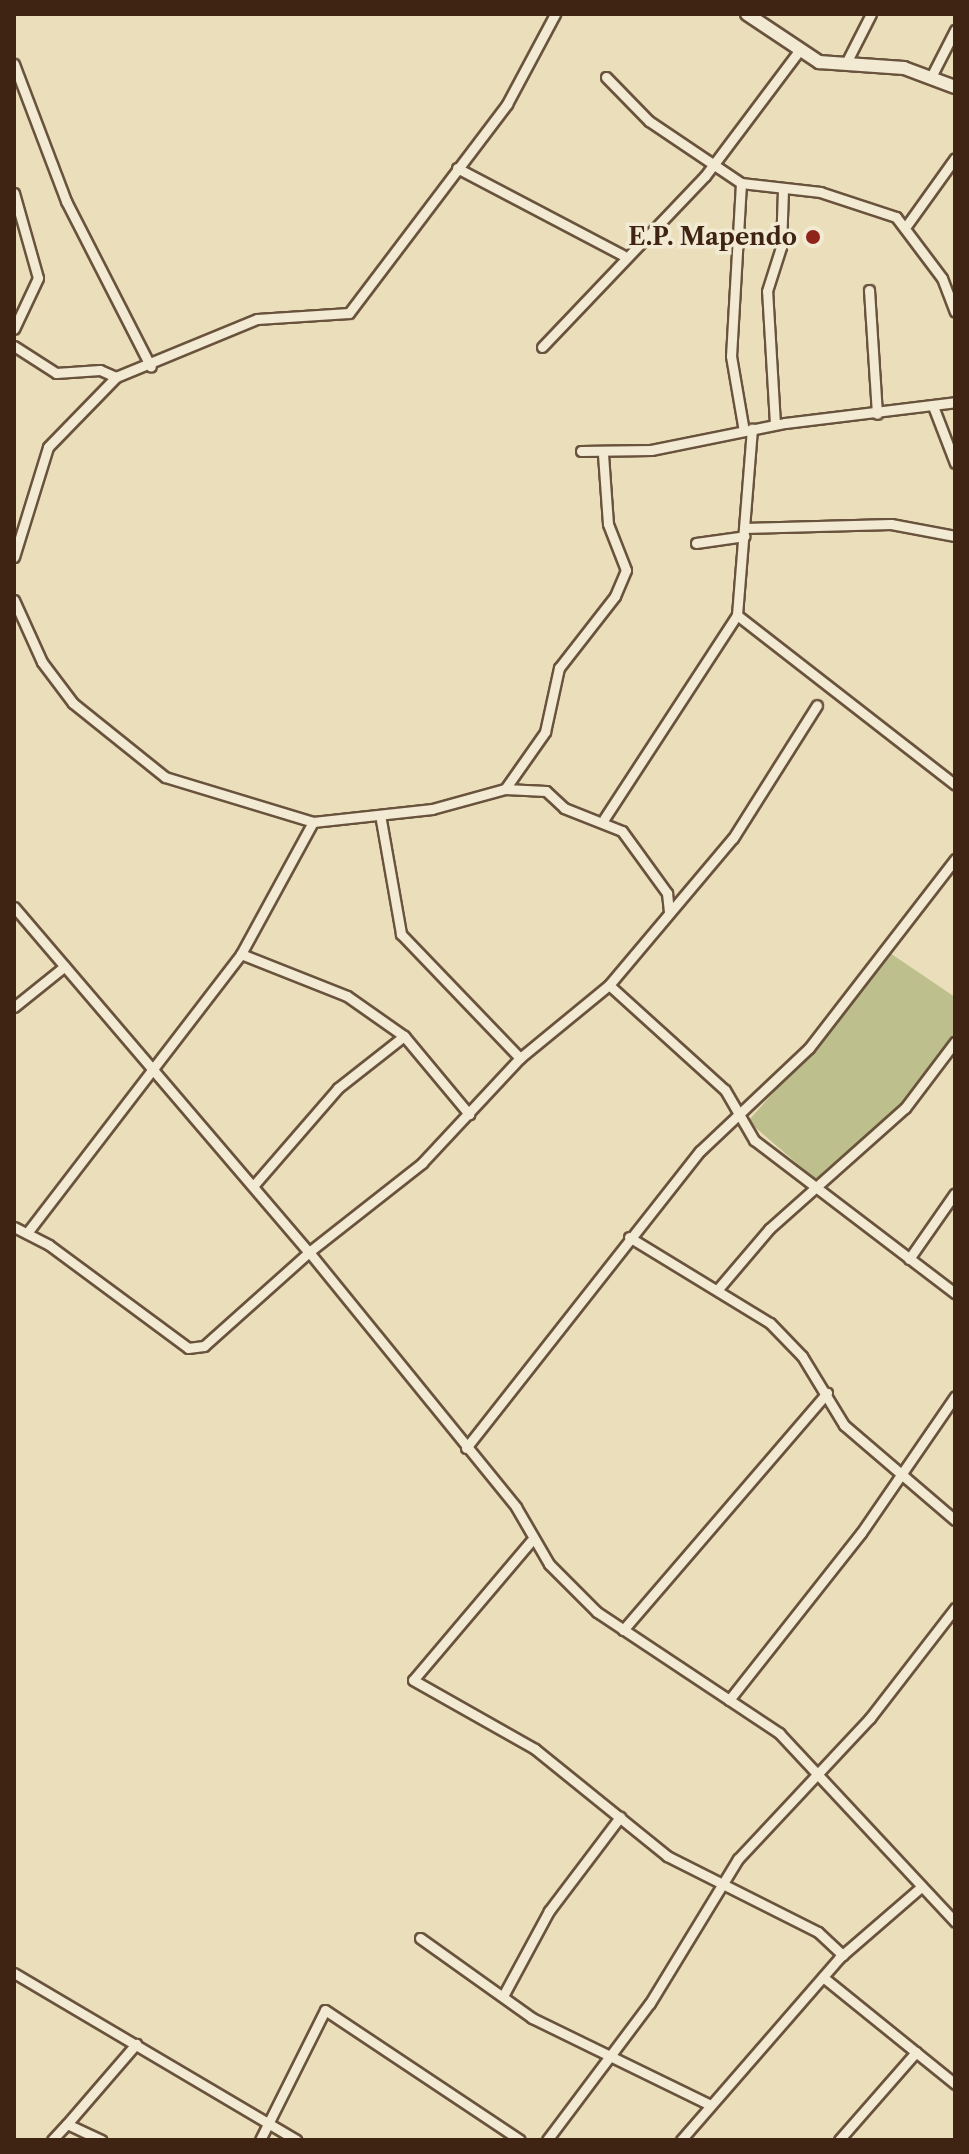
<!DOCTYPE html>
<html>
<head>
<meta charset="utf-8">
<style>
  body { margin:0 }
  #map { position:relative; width:969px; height:2154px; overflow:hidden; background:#ebdfbb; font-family:"Libre Caslon Text",serif }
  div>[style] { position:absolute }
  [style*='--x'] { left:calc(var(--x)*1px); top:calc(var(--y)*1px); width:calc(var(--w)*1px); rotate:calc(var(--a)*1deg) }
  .green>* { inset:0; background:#bdc08c }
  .roads { filter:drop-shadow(2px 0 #6a533d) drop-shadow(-2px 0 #6a533d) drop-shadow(0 2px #6a533d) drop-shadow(0 -2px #6a533d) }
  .street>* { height:9px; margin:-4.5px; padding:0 4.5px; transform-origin:4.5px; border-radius:4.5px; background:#f2ead3 }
  .secondary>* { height:12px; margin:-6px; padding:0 6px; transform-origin:6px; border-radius:6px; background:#f2ead3 }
  .dots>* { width:22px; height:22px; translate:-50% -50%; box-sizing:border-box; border:4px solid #f2ead3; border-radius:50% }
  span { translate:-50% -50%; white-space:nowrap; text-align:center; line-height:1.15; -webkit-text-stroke:7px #f2ead3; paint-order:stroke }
  .poi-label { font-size:24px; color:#3f2413; font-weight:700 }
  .right { translate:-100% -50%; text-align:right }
  .frame { position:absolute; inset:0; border:16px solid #3f2413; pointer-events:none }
</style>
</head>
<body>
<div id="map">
  <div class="green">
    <div style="clip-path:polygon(887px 951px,955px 997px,955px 1035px,900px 1106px,816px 1180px,748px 1121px,834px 1025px)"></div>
  </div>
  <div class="roads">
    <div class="street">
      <div style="--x:846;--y:63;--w:55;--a:-63"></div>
      <div style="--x:14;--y:64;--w:147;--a:69.2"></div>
      <div style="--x:66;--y:201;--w:186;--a:62.9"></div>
      <div style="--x:606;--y:77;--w:62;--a:45.7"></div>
      <div style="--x:649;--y:121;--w:111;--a:34"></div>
      <div style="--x:741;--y:183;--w:80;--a:6.5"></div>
      <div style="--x:820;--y:192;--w:80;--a:18.2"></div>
      <div style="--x:896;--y:217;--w:76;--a:53"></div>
      <div style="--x:942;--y:278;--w:36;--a:69"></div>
      <div style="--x:931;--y:77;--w:53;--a:-62.9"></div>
      <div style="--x:457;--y:168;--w:187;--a:27.7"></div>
      <div style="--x:741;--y:183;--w:173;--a:93.3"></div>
      <div style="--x:731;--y:356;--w:76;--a:80.2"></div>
      <div style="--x:14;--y:193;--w:88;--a:74.2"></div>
      <div style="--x:38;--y:278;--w:56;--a:115.2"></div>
      <div style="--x:907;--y:225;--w:82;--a:-54.4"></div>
      <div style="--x:869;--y:290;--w:124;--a:86.3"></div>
      <div style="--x:14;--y:346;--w:50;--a:32.7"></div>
      <div style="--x:56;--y:373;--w:44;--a:-3.9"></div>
      <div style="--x:100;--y:370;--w:17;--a:24"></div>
      <div style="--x:542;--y:347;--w:236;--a:-46.4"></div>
      <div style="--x:705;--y:176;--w:156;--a:-53.1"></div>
      <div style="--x:933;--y:406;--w:61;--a:68.9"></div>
      <div style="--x:775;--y:424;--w:133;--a:-93.4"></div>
      <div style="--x:767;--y:291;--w:46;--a:-72.3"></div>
      <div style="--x:781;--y:247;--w:57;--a:-88"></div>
      <div style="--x:581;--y:451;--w:70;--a:-0.8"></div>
      <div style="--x:651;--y:450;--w:137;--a:-11.4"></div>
      <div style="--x:785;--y:423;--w:171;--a:-7"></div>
      <div style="--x:744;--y:528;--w:147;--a:-1.6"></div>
      <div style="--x:891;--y:524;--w:65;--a:10.6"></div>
      <div style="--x:696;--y:543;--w:49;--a:-8.1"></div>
      <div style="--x:14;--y:557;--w:115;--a:-72.8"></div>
      <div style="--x:48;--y:447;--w:98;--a:-45.8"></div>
      <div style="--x:116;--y:377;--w:152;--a:-22.4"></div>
      <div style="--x:257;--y:319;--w:92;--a:-3.7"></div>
      <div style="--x:349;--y:313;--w:262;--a:-52.9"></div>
      <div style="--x:507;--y:104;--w:102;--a:-61.9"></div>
      <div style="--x:14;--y:600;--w:68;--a:65.7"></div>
      <div style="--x:42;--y:662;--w:51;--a:52.9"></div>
      <div style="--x:73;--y:703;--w:118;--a:38.8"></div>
      <div style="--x:165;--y:777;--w:155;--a:16.9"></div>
      <div style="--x:313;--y:822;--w:120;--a:-6.2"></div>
      <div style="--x:432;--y:809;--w:76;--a:-15.3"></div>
      <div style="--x:505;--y:789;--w:70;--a:-54.9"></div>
      <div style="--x:545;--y:732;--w:66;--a:-77.7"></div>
      <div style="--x:559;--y:668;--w:91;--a:-52.1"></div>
      <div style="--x:615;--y:596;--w:28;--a:-67"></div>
      <div style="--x:626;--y:570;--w:49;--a:-111.4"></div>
      <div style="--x:608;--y:524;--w:70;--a:-94.1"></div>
      <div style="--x:737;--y:615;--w:276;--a:37.9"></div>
      <div style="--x:505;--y:789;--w:41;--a:2.8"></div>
      <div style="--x:546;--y:791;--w:25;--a:43"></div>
      <div style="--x:564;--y:808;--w:62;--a:21.6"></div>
      <div style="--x:622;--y:831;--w:77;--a:54"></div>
      <div style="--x:667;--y:893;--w:19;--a:84"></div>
      <div style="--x:604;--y:819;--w:244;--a:-56.9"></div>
      <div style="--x:737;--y:615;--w:187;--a:-85.4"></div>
      <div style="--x:381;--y:820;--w:116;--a:80"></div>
      <div style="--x:401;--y:934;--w:172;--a:46.2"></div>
      <div style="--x:14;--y:907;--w:454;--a:49.5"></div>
      <div style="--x:309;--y:1252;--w:144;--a:-38.2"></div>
      <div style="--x:422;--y:1163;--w:144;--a:-47"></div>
      <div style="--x:520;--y:1058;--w:115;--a:-39.4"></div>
      <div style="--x:609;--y:985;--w:192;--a:-49.9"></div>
      <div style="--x:733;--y:838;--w:157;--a:-57.7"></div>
      <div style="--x:241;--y:954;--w:114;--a:21.6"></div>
      <div style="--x:347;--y:996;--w:70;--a:35.1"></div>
      <div style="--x:404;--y:1036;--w:102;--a:50.2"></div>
      <div style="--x:609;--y:985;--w:156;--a:42.2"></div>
      <div style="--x:725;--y:1090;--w:58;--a:59.9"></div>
      <div style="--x:754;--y:1140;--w:253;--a:37.3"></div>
      <div style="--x:14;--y:1007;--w:65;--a:-38.8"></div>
      <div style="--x:254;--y:1185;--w:128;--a:-49.1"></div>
      <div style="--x:338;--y:1088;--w:84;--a:-38.2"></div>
      <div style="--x:14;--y:1227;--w:39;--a:27"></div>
      <div style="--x:49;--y:1245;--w:173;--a:36.5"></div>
      <div style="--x:188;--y:1348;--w:16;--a:-7"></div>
      <div style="--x:204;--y:1346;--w:141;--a:-41.8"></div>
      <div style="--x:309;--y:1252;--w:328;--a:50.9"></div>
      <div style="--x:516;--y:1507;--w:66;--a:59.9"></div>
      <div style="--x:549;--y:1564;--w:68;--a:45"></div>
      <div style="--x:597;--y:1612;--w:219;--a:33.6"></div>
      <div style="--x:779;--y:1733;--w:258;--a:47"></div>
      <div style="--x:27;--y:1233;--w:352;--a:-52.5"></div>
      <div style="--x:241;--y:954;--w:150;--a:-61.4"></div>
      <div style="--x:629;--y:1237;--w:165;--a:31.4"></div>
      <div style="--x:770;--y:1323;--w:46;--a:45.9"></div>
      <div style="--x:802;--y:1356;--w:81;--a:58.7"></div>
      <div style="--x:844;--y:1425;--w:146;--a:40.6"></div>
      <div style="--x:909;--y:1259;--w:80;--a:-55.1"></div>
      <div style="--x:718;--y:1289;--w:79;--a:-49.6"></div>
      <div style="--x:769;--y:1229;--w:182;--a:-41.7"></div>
      <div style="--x:905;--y:1108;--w:83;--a:-52.9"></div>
      <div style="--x:466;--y:1448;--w:378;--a:-51.8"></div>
      <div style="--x:700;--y:1151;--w:150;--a:-43.4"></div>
      <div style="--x:809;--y:1048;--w:239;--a:-52.3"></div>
      <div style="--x:531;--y:1541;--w:182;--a:130.3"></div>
      <div style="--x:413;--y:1680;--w:140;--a:29.5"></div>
      <div style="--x:535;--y:1749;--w:170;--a:39"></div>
      <div style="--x:667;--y:1856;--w:169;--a:26.7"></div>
      <div style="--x:818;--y:1932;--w:34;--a:43"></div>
      <div style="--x:623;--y:1630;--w:313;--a:-49.3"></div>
      <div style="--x:729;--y:1700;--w:213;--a:-51.7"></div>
      <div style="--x:861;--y:1533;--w:166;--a:-55.5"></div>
      <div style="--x:420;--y:1938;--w:138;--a:35.5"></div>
      <div style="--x:532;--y:2018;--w:196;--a:26"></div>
      <div style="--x:14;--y:1973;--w:328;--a:30.6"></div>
      <div style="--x:823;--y:1977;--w:170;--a:39"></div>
      <div style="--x:503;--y:1996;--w:97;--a:-61.6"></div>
      <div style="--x:549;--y:1911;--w:118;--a:-52.9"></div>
      <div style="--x:67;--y:2124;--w:106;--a:-49.2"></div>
      <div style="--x:52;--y:2140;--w:22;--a:-47"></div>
      <div style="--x:67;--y:2124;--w:38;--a:25"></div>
      <div style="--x:260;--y:2140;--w:145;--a:-63.4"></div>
      <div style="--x:325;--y:2010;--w:234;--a:33.7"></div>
      <div style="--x:547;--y:2140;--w:171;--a:-53.1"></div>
      <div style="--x:650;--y:2003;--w:169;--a:-58.6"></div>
      <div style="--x:738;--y:1859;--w:193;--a:-46.9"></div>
      <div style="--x:870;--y:1718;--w:139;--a:-52.3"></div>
      <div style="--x:681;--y:2140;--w:241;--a:-49"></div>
      <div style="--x:839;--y:1958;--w:108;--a:-40.9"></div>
      <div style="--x:839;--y:2140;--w:117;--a:-48.8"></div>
    </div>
    <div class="secondary">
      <div style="--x:747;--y:14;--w:87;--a:33.7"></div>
      <div style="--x:819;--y:62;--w:85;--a:4"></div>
      <div style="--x:904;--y:68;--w:54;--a:20.4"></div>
    </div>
  </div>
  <div class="dots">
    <div style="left:813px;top:237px;background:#8f2418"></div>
  </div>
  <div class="poi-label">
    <span class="right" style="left:797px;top:237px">E.P. Mapendo</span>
  </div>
  <div class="frame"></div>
</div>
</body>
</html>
